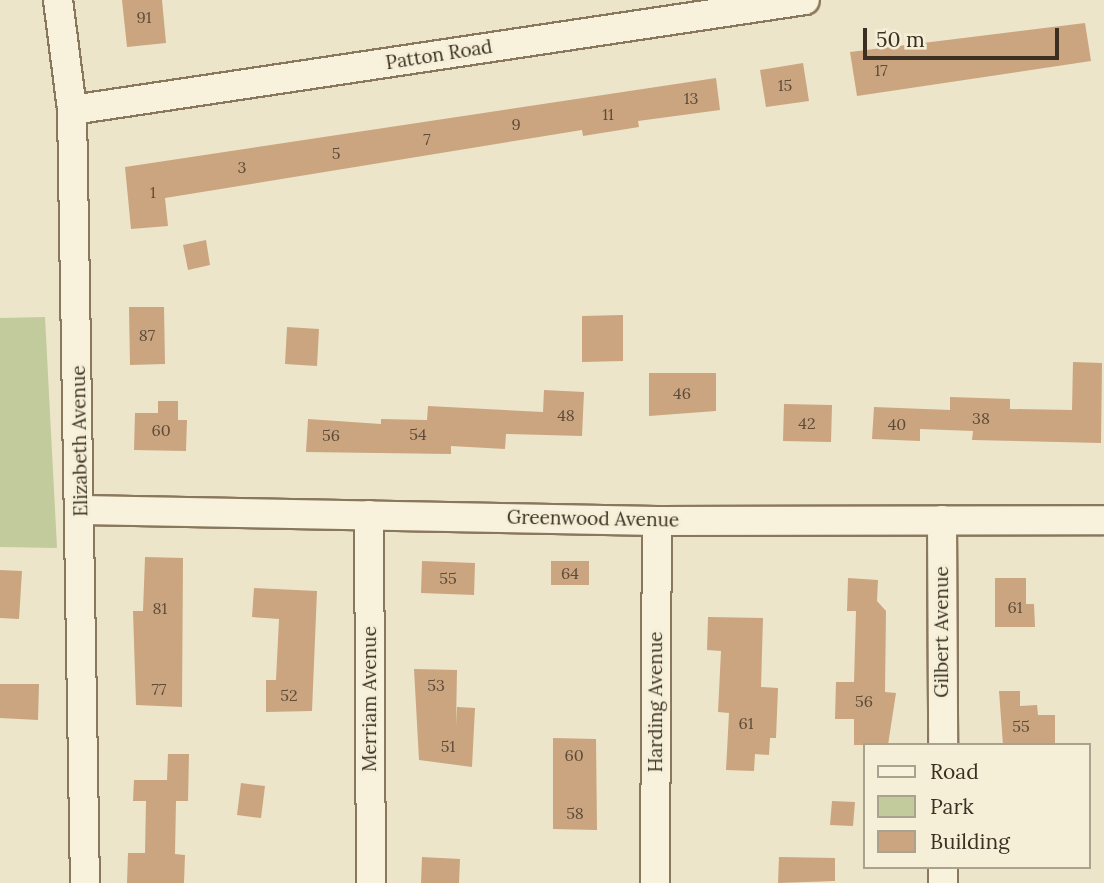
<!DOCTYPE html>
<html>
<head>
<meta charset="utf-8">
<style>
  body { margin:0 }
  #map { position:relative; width:1104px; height:883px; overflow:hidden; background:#ede5c9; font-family:Lora,serif }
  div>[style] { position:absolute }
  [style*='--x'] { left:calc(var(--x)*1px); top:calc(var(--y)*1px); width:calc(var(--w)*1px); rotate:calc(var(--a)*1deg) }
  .green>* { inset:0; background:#c2cb9c }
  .building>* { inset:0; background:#caa580 }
  .roads { filter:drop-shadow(2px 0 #89785e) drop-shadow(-2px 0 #89785e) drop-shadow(0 2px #89785e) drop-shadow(0 -2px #89785e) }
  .minor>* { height:28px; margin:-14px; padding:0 14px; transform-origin:14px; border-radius:14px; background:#f8f2dc }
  span { translate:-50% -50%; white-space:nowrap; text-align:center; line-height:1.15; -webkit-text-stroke:6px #f5efd8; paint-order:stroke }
  .number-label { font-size:16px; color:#5e4c39 }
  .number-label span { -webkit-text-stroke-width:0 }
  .street-label { font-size:19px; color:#3a2f21 }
  .legend { position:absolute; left:863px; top:743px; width:228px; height:126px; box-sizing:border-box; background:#f5efd8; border:2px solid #aaa28f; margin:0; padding:9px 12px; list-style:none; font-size:21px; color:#3a2f21 }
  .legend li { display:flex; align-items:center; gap:14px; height:35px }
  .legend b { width:35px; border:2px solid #aaa28f }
  .scale { position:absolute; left:863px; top:28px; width:196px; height:32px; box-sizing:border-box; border:4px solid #3a2f21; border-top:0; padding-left:9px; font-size:21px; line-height:24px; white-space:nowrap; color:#3a2f21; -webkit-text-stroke:5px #f5efd8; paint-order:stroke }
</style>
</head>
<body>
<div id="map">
  <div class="green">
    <div style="clip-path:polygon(45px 317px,57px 548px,0 547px,0 318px)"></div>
  </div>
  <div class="building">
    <div style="clip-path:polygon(122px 0,162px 0,166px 43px,127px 47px)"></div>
    <div style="clip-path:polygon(1085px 23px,1091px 61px,857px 96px,850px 52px)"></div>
    <div style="clip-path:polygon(803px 63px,809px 101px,766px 107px,760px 70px)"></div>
    <div style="clip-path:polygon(716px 78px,720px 110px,638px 121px,639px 127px,583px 136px,582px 130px,165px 198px,168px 226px,131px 229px,125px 167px)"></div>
    <div style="clip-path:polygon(206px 240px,210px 265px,188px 270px,183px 245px)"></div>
    <div style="clip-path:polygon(129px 307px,164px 307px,165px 364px,130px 365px)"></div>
    <div style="clip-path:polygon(623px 315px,623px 361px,582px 362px,582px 316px)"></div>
    <div style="clip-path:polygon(287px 327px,319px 329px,317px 366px,285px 364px)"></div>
    <div style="clip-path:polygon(1073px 362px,1102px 363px,1101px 443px,972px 440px,973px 431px,920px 429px,920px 441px,872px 439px,874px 407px,950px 410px,950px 397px,1010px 399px,1010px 409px,1072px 410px)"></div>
    <div style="clip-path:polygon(649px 373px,716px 373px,716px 411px,649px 416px)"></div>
    <div style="clip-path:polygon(544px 390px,584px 392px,582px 436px,506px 434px,505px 449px,451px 446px,451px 454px,306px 452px,308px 419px,381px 424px,381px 419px,427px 420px,428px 406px,543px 412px)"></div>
    <div style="clip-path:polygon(158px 401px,178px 401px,178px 420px,187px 420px,186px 451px,134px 450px,135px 413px,158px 413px)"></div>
    <div style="clip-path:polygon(784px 404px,832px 405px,831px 442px,783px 441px)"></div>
    <div style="clip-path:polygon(145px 557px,183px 558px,182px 707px,136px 705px,133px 611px,143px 611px)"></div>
    <div style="clip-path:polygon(422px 561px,475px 563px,474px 595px,421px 593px)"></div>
    <div style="clip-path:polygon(551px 561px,589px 561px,589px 585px,551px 585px)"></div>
    <div style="clip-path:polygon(0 570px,22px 571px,19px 619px,0 618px)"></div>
    <div style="clip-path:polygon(848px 578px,878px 580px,877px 601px,886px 611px,885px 692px,896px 693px,888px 745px,854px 745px,854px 719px,835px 719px,836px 682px,854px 682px,856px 611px,847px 611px)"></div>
    <div style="clip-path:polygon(995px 578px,1026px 578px,1026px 604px,1034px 604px,1035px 627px,995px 627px)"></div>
    <div style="clip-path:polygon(254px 588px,317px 591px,312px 711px,266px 712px,266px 680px,276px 680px,279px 619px,252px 617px)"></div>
    <div style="clip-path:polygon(708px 617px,763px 618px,761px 687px,778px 688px,776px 738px,770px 738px,769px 755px,755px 754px,754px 771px,726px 770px,729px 713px,718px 712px,721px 651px,707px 650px)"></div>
    <div style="clip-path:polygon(414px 669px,457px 670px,456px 726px,457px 707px,475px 708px,472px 767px,419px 760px)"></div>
    <div style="clip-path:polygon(0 684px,39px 684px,38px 720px,0 718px)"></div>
    <div style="clip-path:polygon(999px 691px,1020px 691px,1020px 706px,1037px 705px,1038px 715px,1055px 715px,1055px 743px,1003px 745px)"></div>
    <div style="clip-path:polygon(553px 738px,596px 739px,597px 830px,553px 829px)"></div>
    <div style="clip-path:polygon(168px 754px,189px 754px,188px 801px,176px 801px,175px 854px,185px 855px,184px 883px,127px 883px,128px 853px,145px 853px,146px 801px,133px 801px,134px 780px,167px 780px)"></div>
    <div style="clip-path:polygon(241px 783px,265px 786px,261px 818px,237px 815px)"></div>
    <div style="clip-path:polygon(832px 801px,855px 802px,853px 826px,830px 825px)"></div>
    <div style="clip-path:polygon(422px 857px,460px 859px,459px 883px,421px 883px)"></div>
    <div style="clip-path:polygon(779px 857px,835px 858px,835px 881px,778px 883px)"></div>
  </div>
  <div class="roads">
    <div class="minor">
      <div style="--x:58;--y:0;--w:111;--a:82.7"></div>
      <div style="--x:72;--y:110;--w:773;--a:89.04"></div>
      <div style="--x:72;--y:110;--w:741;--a:-8.53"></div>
      <div style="--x:82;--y:510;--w:575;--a:1.1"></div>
      <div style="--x:657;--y:521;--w:447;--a:-0.1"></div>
      <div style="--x:369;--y:515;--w:368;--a:89.7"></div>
      <div style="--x:942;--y:520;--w:225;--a:89.7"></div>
      <div style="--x:943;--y:867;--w:16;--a:90"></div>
      <div style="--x:655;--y:883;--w:362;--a:-89.7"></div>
    </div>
  </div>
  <div class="number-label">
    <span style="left:144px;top:17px">91</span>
    <span style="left:881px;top:70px">17</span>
    <span style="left:785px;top:85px">15</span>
    <span style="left:691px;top:98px">13</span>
    <span style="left:608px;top:114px">11</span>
    <span style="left:516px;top:124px">9</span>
    <span style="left:427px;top:139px">7</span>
    <span style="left:336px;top:153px">5</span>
    <span style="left:242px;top:167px">3</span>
    <span style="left:153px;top:192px">1</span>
    <span style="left:147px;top:335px">87</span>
    <span style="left:682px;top:393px">46</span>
    <span style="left:566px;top:415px">48</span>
    <span style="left:981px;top:418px">38</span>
    <span style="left:807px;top:423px">42</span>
    <span style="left:897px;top:424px">40</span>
    <span style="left:161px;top:430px">60</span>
    <span style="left:418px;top:434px">54</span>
    <span style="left:331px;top:435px">56</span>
    <span style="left:570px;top:573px">64</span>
    <span style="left:448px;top:578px">55</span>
    <span style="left:1015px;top:607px">61</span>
    <span style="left:160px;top:608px">81</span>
    <span style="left:436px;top:685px">53</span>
    <span style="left:159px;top:689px">77</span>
    <span style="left:289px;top:695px">52</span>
    <span style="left:864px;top:701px">56</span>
    <span style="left:746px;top:723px">61</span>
    <span style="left:1021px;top:726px">55</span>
    <span style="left:448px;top:746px">51</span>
    <span style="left:574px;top:755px">60</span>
    <span style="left:575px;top:813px">58</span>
  </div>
  <div class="street-label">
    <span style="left:439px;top:55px;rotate:-9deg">Patton Road</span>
    <span style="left:80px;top:441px;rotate:-91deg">Elizabeth Avenue</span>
    <span style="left:593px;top:519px;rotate:1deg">Greenwood Avenue</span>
    <span style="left:942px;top:632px;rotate:-90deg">Gilbert Avenue</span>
    <span style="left:370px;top:699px;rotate:-90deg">Merriam Avenue</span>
    <span style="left:656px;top:702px;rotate:-90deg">Harding Avenue</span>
  </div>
  <ul class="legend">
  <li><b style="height:9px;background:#f8f2dc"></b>Road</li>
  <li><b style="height:19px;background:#c2cb9c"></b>Park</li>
  <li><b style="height:19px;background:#caa580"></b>Building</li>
  </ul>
  <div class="scale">50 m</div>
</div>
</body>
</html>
